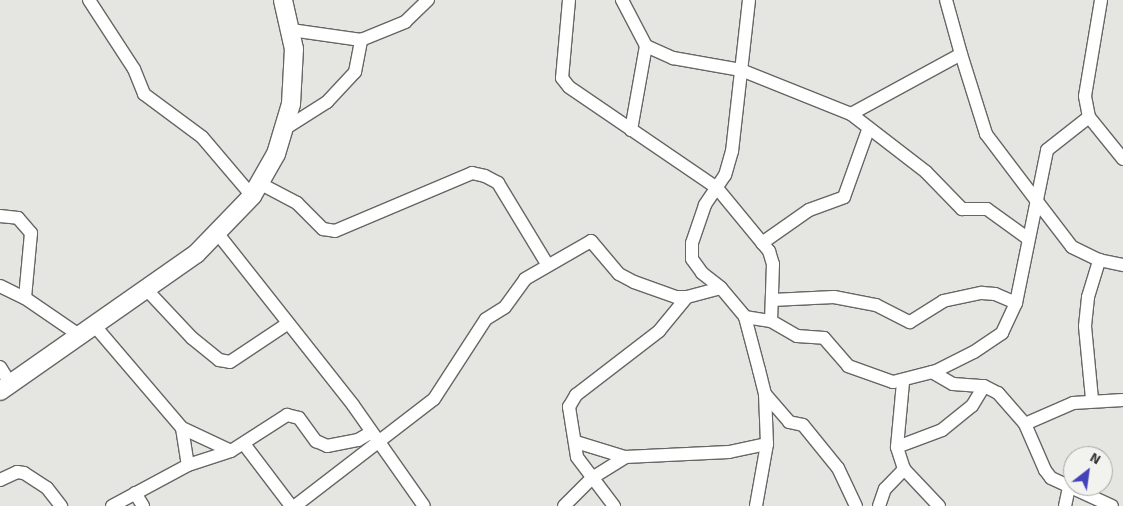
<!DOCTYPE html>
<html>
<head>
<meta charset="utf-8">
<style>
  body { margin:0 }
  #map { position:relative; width:1123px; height:506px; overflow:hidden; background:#e5e5e2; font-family:Signika,sans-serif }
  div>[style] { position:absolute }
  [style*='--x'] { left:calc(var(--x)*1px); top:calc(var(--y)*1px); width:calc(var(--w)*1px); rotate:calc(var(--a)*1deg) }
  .roads { filter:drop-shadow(1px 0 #666664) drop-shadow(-1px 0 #666664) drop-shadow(0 1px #666664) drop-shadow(0 -1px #666664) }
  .minor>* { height:12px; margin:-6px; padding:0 6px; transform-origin:6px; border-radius:6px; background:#fff }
  .secondary>* { height:18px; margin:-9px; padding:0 9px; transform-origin:9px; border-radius:9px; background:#fff }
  span { translate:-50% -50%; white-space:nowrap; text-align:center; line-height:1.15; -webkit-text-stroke:4px #f2f2ef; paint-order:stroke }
  .north { position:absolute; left:1063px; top:446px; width:50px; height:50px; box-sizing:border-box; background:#f2f2ef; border:1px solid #a6a7a4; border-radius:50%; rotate:30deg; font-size:14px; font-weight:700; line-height:20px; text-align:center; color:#353634 }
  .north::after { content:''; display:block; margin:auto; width:18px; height:22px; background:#4543b9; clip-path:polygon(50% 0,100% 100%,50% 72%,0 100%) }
</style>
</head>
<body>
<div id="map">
  <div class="roads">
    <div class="minor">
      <div style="--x:89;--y:0;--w:82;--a:56.9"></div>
      <div style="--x:134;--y:69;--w:27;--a:68"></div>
      <div style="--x:144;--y:94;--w:72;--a:36.6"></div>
      <div style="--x:202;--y:137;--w:77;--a:49.7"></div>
      <div style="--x:569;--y:0;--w:78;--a:95.1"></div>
      <div style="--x:562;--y:78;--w:11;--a:52"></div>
      <div style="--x:569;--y:87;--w:179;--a:34.3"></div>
      <div style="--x:717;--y:188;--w:82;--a:50.5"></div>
      <div style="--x:769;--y:251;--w:14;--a:73"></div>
      <div style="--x:773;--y:264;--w:57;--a:92"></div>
      <div style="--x:622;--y:0;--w:52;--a:62.4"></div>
      <div style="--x:646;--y:46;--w:30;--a:24"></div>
      <div style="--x:673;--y:58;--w:69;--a:10"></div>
      <div style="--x:741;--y:70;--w:118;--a:21.8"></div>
      <div style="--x:851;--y:114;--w:95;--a:37.7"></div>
      <div style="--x:926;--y:172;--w:52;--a:45.8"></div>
      <div style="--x:962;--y:209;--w:25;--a:0"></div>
      <div style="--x:987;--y:209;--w:49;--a:35.9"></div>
      <div style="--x:749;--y:0;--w:152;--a:96.4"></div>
      <div style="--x:732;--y:151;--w:25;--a:106"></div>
      <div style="--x:725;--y:175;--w:36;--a:124"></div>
      <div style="--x:705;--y:205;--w:40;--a:108.9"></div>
      <div style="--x:692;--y:243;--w:16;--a:90"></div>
      <div style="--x:692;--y:259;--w:17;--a:54"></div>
      <div style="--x:702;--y:273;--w:24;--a:38"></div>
      <div style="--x:721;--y:288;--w:38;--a:50"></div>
      <div style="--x:745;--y:317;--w:55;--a:75.2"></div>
      <div style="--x:759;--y:370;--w:25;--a:76"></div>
      <div style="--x:765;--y:394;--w:50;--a:87.7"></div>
      <div style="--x:767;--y:444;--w:63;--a:100.1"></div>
      <div style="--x:291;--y:30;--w:71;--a:8.1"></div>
      <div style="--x:961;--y:54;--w:84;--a:72.6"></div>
      <div style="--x:986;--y:134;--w:83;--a:52.9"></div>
      <div style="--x:1036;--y:200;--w:59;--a:52.5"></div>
      <div style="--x:1072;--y:247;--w:30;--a:26"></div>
      <div style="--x:1099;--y:260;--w:25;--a:12"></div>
      <div style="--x:851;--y:114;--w:125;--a:-28.6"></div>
      <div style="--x:961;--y:54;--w:56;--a:-105.5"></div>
      <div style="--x:1089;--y:117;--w:54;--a:51"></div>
      <div style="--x:286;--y:128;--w:49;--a:-32.4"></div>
      <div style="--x:327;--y:102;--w:41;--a:-47"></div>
      <div style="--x:355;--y:72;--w:33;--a:-79"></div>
      <div style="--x:361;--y:40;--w:48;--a:-22.2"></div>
      <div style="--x:405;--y:22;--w:32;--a:-44"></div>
      <div style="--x:631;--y:130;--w:85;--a:-79.9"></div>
      <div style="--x:261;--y:184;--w:41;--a:27.8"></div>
      <div style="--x:297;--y:203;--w:37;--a:45"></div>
      <div style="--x:323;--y:229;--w:12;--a:9"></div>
      <div style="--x:335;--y:231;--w:149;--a:-22.9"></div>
      <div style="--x:472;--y:173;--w:13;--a:13"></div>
      <div style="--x:485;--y:176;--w:15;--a:28"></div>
      <div style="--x:498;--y:183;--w:95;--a:58.8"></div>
      <div style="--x:0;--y:216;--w:18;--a:6"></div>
      <div style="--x:18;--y:218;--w:20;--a:49"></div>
      <div style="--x:31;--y:233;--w:65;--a:95.3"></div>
      <div style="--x:218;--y:234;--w:218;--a:51.7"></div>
      <div style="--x:353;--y:405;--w:123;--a:54.9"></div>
      <div style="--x:762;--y:243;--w:57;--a:-35.1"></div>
      <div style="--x:809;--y:210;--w:37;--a:-20"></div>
      <div style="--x:844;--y:197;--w:71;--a:-70.3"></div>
      <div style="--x:0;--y:286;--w:28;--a:26"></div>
      <div style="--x:25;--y:298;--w:65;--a:34.4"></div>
      <div style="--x:146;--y:289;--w:67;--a:46.8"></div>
      <div style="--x:192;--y:338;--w:35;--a:39"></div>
      <div style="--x:219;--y:360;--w:11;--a:10"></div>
      <div style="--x:230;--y:362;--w:69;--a:-33.7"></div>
      <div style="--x:772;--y:300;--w:62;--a:-2.8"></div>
      <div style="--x:834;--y:297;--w:43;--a:10.8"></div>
      <div style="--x:876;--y:305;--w:38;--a:27"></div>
      <div style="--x:910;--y:322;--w:39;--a:-32"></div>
      <div style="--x:943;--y:301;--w:40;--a:-12"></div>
      <div style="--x:982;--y:293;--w:13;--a:4"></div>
      <div style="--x:995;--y:294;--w:23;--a:23"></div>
      <div style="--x:745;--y:317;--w:26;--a:9"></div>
      <div style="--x:771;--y:321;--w:30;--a:30"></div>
      <div style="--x:797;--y:336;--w:27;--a:4"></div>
      <div style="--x:824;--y:338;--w:37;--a:49"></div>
      <div style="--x:848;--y:366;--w:48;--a:19.6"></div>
      <div style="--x:893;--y:382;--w:44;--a:-14.3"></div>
      <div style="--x:936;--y:371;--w:42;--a:-26.6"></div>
      <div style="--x:974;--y:352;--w:34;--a:-34"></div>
      <div style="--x:1002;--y:333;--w:33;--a:-65"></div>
      <div style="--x:1016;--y:303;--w:156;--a:-78.5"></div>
      <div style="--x:1047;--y:150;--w:53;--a:-38.2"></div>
      <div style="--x:1089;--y:117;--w:21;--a:-101"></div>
      <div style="--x:1085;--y:96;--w:97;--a:-80.5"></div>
      <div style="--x:94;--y:325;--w:135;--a:49.5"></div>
      <div style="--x:182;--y:428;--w:37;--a:81"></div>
      <div style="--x:0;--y:367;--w:19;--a:58"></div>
      <div style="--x:932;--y:372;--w:24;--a:30"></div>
      <div style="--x:953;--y:384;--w:31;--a:4"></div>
      <div style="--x:984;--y:386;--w:16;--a:27"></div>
      <div style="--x:998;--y:393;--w:41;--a:48.9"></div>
      <div style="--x:1025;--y:424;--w:50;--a:66.5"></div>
      <div style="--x:1045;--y:470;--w:10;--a:53"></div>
      <div style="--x:1051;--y:478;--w:67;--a:24.7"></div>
      <div style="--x:765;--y:394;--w:37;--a:49"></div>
      <div style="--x:789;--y:422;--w:14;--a:12"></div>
      <div style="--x:803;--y:425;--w:55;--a:50.9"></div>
      <div style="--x:838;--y:468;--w:42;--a:64.7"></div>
      <div style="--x:1092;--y:399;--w:73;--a:-95.5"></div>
      <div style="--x:1085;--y:326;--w:29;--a:-84"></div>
      <div style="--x:1088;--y:297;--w:39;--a:-73"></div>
      <div style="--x:1025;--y:424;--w:52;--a:-23.6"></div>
      <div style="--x:1073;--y:403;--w:50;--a:-3.4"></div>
      <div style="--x:182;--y:428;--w:54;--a:25.1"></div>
      <div style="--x:576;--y:442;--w:51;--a:17"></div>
      <div style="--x:244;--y:444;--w:78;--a:52.8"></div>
      <div style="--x:897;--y:447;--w:48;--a:-20.7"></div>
      <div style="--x:942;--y:430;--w:38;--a:-39"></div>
      <div style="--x:972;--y:406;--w:23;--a:-59"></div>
      <div style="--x:904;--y:469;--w:51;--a:46.6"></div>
      <div style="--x:0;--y:480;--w:19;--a:-25"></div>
      <div style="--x:17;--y:472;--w:7;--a:8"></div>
      <div style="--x:24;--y:473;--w:27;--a:33"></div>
      <div style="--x:47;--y:488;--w:23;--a:52"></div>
      <div style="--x:135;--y:493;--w:15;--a:58"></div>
      <div style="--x:112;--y:506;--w:86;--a:-28.3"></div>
      <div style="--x:188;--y:465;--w:45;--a:-18"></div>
      <div style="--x:231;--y:451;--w:67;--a:-32.7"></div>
      <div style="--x:287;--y:415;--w:12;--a:14"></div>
      <div style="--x:299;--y:418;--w:29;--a:54"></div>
      <div style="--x:316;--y:441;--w:12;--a:24"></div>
      <div style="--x:327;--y:446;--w:32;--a:-11"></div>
      <div style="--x:358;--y:440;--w:14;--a:-30"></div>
      <div style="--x:295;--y:506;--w:175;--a:-37.6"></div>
      <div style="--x:434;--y:399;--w:95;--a:-57"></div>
      <div style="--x:486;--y:319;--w:22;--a:-32"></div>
      <div style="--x:505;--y:307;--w:34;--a:-54"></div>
      <div style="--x:525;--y:279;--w:76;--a:-29.9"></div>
      <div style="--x:591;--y:241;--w:43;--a:49.7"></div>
      <div style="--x:619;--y:274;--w:17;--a:28"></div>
      <div style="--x:634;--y:282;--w:45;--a:19.7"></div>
      <div style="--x:676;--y:297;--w:11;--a:0"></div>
      <div style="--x:687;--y:297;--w:35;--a:-15"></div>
      <div style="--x:564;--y:506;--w:40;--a:-45"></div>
      <div style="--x:592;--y:478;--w:39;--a:-32"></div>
      <div style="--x:625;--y:457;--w:104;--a:-2.8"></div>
      <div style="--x:729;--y:452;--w:39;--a:-12"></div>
      <div style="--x:614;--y:506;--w:61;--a:-127.1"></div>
      <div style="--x:577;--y:457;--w:51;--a:-99.1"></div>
      <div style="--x:569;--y:407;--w:14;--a:-60"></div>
      <div style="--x:576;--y:395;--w:105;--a:-37.6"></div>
      <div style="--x:659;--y:331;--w:44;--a:-50.5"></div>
      <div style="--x:879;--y:506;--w:18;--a:-71"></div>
      <div style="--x:885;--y:489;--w:28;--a:-46"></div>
      <div style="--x:904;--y:469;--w:23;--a:-108"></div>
      <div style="--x:897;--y:447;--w:65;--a:-84.7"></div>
      <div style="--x:1065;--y:506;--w:19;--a:-78"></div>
    </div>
    <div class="secondary">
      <div style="--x:0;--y:391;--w:239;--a:-35"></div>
      <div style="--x:196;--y:254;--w:81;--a:-46"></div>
      <div style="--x:252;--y:196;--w:48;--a:-60.3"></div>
      <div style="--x:276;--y:154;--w:52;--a:-73.3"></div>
      <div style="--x:291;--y:104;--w:55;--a:-86.9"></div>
      <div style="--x:294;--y:49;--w:50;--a:-102.7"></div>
    </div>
  </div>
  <div class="north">N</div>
</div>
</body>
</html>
